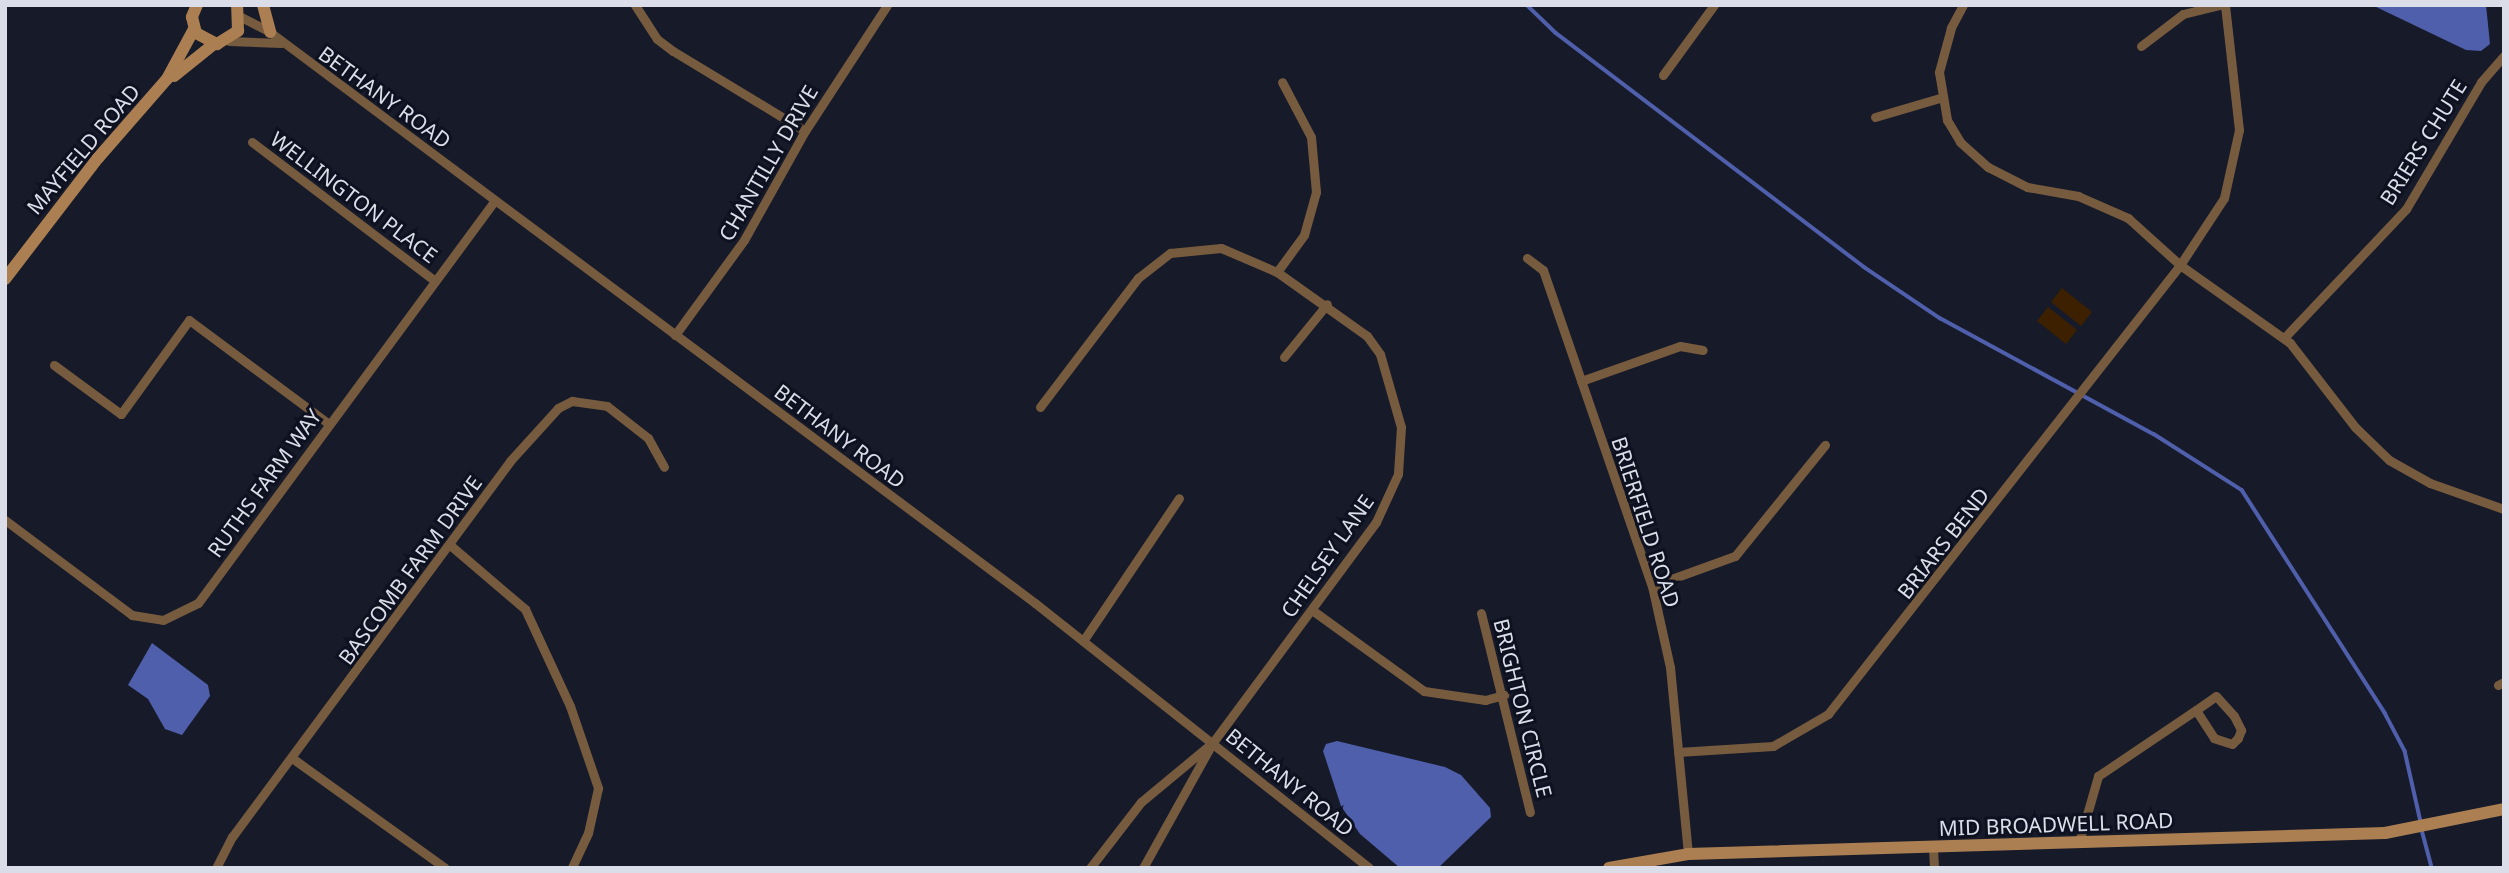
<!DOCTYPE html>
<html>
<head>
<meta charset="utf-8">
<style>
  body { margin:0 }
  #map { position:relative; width:2509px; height:873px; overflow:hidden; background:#171b29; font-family:"Noto Sans",sans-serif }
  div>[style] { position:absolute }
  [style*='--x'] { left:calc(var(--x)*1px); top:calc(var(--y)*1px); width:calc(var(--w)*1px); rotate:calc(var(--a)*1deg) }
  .green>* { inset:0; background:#3c2000 }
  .water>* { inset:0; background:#4f5fab }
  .stream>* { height:3.5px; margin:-1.75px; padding:0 1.75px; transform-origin:1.75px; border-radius:1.75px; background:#4f5fab }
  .street>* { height:9px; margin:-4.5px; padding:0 4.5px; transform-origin:4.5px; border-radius:4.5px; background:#775b3f }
  .secondary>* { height:12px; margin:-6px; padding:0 6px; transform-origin:6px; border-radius:6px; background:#ab7f51 }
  span { translate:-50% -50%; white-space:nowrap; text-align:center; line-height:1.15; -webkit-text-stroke:6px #0e1120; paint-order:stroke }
  .street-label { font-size:21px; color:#dbdee9 }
  .frame { position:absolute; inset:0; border:7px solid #dbdee9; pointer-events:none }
</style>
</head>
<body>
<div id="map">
  <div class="green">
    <div style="clip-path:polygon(2062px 288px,2092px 312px,2081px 326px,2051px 302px)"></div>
    <div style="clip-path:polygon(2048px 307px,2077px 330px,2066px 344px,2037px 321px)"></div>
  </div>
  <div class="water">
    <div style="clip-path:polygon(2372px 5px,2486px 5px,2490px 44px,2481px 51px,2466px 50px)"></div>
    <div style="clip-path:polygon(152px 643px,208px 685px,210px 696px,182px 735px,165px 729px,148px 699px,128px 685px)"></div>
    <div style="clip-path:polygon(1337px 741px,1445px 767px,1461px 775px,1490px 808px,1491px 817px,1438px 868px,1400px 868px,1360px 834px,1341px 806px,1323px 751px,1326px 744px)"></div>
  </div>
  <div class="stream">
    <div style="--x:1527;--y:5;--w:40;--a:44"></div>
    <div style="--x:1556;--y:33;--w:387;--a:37.2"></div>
    <div style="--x:1864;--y:267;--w:92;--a:33.9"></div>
    <div style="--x:1940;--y:318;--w:243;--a:28.5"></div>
    <div style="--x:2154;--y:434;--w:104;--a:32.5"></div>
    <div style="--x:2242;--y:490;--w:265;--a:57.3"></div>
    <div style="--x:2385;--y:713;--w:43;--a:62.2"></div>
    <div style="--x:2405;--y:751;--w:73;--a:77.3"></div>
    <div style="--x:2422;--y:830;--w:39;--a:75"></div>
  </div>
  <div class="street">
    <div style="--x:635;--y:5;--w:40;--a:57.1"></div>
    <div style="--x:657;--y:39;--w:20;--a:37"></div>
    <div style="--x:673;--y:51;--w:154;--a:31.2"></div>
    <div style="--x:1963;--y:5;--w:26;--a:118"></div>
    <div style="--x:1951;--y:28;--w:46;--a:105.3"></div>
    <div style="--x:1939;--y:72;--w:49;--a:80.5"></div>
    <div style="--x:1947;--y:120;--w:26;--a:59"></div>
    <div style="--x:1960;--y:142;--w:38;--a:42"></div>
    <div style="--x:1988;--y:167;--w:44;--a:27.1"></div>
    <div style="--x:2027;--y:187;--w:52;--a:10"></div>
    <div style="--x:2078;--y:196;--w:55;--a:23.7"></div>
    <div style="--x:2128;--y:218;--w:70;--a:42.1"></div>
    <div style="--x:2180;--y:265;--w:135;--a:35.3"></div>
    <div style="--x:2290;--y:343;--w:106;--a:52.3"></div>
    <div style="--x:2355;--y:427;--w:47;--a:44.1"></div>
    <div style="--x:2389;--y:460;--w:47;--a:29.3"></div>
    <div style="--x:2430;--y:483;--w:78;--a:19.4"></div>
    <div style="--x:241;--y:17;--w:33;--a:27"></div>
    <div style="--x:270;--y:32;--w:955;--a:36.74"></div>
    <div style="--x:1035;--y:603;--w:426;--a:38.4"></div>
    <div style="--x:229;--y:41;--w:52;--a:2.2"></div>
    <div style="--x:2141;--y:46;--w:53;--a:-37.3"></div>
    <div style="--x:2183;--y:14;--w:38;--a:-14"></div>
    <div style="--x:1663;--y:75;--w:87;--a:-53.9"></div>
    <div style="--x:1875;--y:117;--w:71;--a:-16.4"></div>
    <div style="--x:252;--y:142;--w:228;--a:37.2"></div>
    <div style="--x:1527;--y:258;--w:20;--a:37"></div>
    <div style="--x:1543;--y:270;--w:334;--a:71"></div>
    <div style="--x:1652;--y:586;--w:83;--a:77.5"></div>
    <div style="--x:1670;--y:667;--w:188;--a:84.5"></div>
    <div style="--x:1277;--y:272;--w:46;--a:-53.9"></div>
    <div style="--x:1304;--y:235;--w:45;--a:-74.4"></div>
    <div style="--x:1316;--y:192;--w:55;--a:-95.2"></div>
    <div style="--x:1311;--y:137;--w:62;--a:-117.8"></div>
    <div style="--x:675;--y:335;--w:117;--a:-54"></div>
    <div style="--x:744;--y:240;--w:125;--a:-60.8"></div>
    <div style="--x:805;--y:131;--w:150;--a:-56.9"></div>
    <div style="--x:2284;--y:338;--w:178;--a:-46.6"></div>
    <div style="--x:2406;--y:209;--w:147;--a:-59.4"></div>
    <div style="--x:2481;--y:82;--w:35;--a:-49"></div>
    <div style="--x:1284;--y:357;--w:68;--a:-50.9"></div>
    <div style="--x:54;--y:365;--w:83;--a:36.2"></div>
    <div style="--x:121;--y:414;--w:116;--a:-54.1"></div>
    <div style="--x:189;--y:320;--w:174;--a:36.6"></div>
    <div style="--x:1581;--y:381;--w:105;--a:-19.5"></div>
    <div style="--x:1680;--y:346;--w:23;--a:10"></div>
    <div style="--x:1040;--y:407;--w:162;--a:-52.8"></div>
    <div style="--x:1138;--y:278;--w:41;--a:-38"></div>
    <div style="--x:1170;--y:253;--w:51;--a:-5.6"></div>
    <div style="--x:1221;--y:248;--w:61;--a:23.2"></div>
    <div style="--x:1277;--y:272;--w:110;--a:35.4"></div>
    <div style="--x:1367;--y:336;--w:22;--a:54"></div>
    <div style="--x:1380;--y:354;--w:76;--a:74"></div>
    <div style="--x:1401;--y:427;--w:47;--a:93.7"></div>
    <div style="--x:1398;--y:474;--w:53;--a:114.6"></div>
    <div style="--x:1376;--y:522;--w:274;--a:126.5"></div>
    <div style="--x:1213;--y:742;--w:144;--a:119.1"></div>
    <div style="--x:5;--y:520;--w:159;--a:36.8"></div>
    <div style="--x:132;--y:615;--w:31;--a:9"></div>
    <div style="--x:163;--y:620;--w:39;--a:-26"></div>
    <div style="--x:198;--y:603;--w:499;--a:-53.6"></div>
    <div style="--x:450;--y:545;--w:99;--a:40.5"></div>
    <div style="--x:525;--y:609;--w:107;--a:65.1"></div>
    <div style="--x:570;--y:706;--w:87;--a:71.1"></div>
    <div style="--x:598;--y:788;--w:46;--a:102.5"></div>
    <div style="--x:588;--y:833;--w:38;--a:115"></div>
    <div style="--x:1652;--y:586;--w:88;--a:-19.9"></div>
    <div style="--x:1735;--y:556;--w:143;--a:-51"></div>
    <div style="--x:1312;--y:610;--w:138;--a:35.9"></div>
    <div style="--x:1424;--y:691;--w:62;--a:8.4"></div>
    <div style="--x:1485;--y:700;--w:20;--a:-15"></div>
    <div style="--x:1481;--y:613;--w:205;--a:76.2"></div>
    <div style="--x:1083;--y:641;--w:172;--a:-56.1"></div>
    <div style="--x:2498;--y:685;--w:7;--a:-27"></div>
    <div style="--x:1678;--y:752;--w:95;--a:-3.6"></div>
    <div style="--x:1773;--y:746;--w:64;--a:-30.2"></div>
    <div style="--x:1828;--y:714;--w:571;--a:-51.9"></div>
    <div style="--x:2180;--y:265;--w:80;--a:-56.7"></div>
    <div style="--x:2224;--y:198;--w:70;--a:-77.6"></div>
    <div style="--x:2239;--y:130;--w:126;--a:-96.4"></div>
    <div style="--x:292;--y:758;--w:188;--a:35.7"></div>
    <div style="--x:2079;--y:842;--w:69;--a:-73.9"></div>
    <div style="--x:2098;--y:776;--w:118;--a:-34"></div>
    <div style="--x:2196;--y:710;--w:24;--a:-35"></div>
    <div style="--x:2216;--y:696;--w:27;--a:48"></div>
    <div style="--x:2234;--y:716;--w:16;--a:63"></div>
    <div style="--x:2241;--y:730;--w:9;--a:111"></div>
    <div style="--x:2238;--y:738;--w:8;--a:135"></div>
    <div style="--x:2232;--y:744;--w:19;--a:-162"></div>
    <div style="--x:2214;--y:738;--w:33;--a:-123"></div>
    <div style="--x:1933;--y:848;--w:20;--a:87"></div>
    <div style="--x:216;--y:868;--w:35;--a:-63"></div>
    <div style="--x:232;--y:837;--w:468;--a:-53.5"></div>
    <div style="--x:510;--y:461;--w:72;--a:-47.8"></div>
    <div style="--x:558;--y:408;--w:16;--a:-27"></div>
    <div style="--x:572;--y:401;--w:35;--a:8"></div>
    <div style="--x:607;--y:406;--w:52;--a:38"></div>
    <div style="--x:648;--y:438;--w:33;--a:61"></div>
    <div style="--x:1090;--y:868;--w:83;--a:-52.3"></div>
    <div style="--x:1141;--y:802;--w:85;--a:-39.7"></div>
  </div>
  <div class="secondary">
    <div style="--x:197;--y:5;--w:13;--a:113"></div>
    <div style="--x:192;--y:17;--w:16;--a:76"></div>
    <div style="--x:196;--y:33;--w:24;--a:28"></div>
    <div style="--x:217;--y:44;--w:25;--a:-32"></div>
    <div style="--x:238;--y:31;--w:26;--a:-92"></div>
    <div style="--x:263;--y:5;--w:28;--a:75"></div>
    <div style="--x:174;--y:76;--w:51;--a:-38.7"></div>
    <div style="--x:5;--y:279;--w:153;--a:-52.5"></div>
    <div style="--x:98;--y:158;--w:105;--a:-48.9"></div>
    <div style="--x:167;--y:79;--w:57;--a:-61.6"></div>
    <div style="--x:1609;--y:868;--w:80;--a:-10"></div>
    <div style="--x:1688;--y:854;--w:697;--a:-1.73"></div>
    <div style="--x:2385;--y:833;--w:121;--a:-11.4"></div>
  </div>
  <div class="street-label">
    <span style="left:385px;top:97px;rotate:36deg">BETHANY ROAD</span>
    <span style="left:2423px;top:142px;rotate:-58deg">BRIERS CHUTE</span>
    <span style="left:83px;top:149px;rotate:-50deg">MAYFIELD ROAD</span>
    <span style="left:768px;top:163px;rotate:-60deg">CHANTILLY DRIVE</span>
    <span style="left:354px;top:197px;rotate:37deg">WELLINGTON PLACE</span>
    <span style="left:840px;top:436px;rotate:37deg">BETHANY ROAD</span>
    <span style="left:264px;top:483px;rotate:-54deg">RUTHS FARM WAY</span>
    <span style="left:1646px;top:522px;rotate:72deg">BRIERFIELD ROAD</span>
    <span style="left:1943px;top:543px;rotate:-52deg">BRIARS BEND</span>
    <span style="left:1327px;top:556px;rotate:-55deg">CHELSEY LANE</span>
    <span style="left:410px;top:570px;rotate:-54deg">BASCOMB FARM DRIVE</span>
    <span style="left:1523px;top:708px;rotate:76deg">BRIGHTON CIRCLE</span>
    <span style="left:1290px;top:782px;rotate:39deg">BETHANY ROAD</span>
    <span style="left:2056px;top:824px;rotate:-2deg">MID BROADWELL ROAD</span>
  </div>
  <div class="frame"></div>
</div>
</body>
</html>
